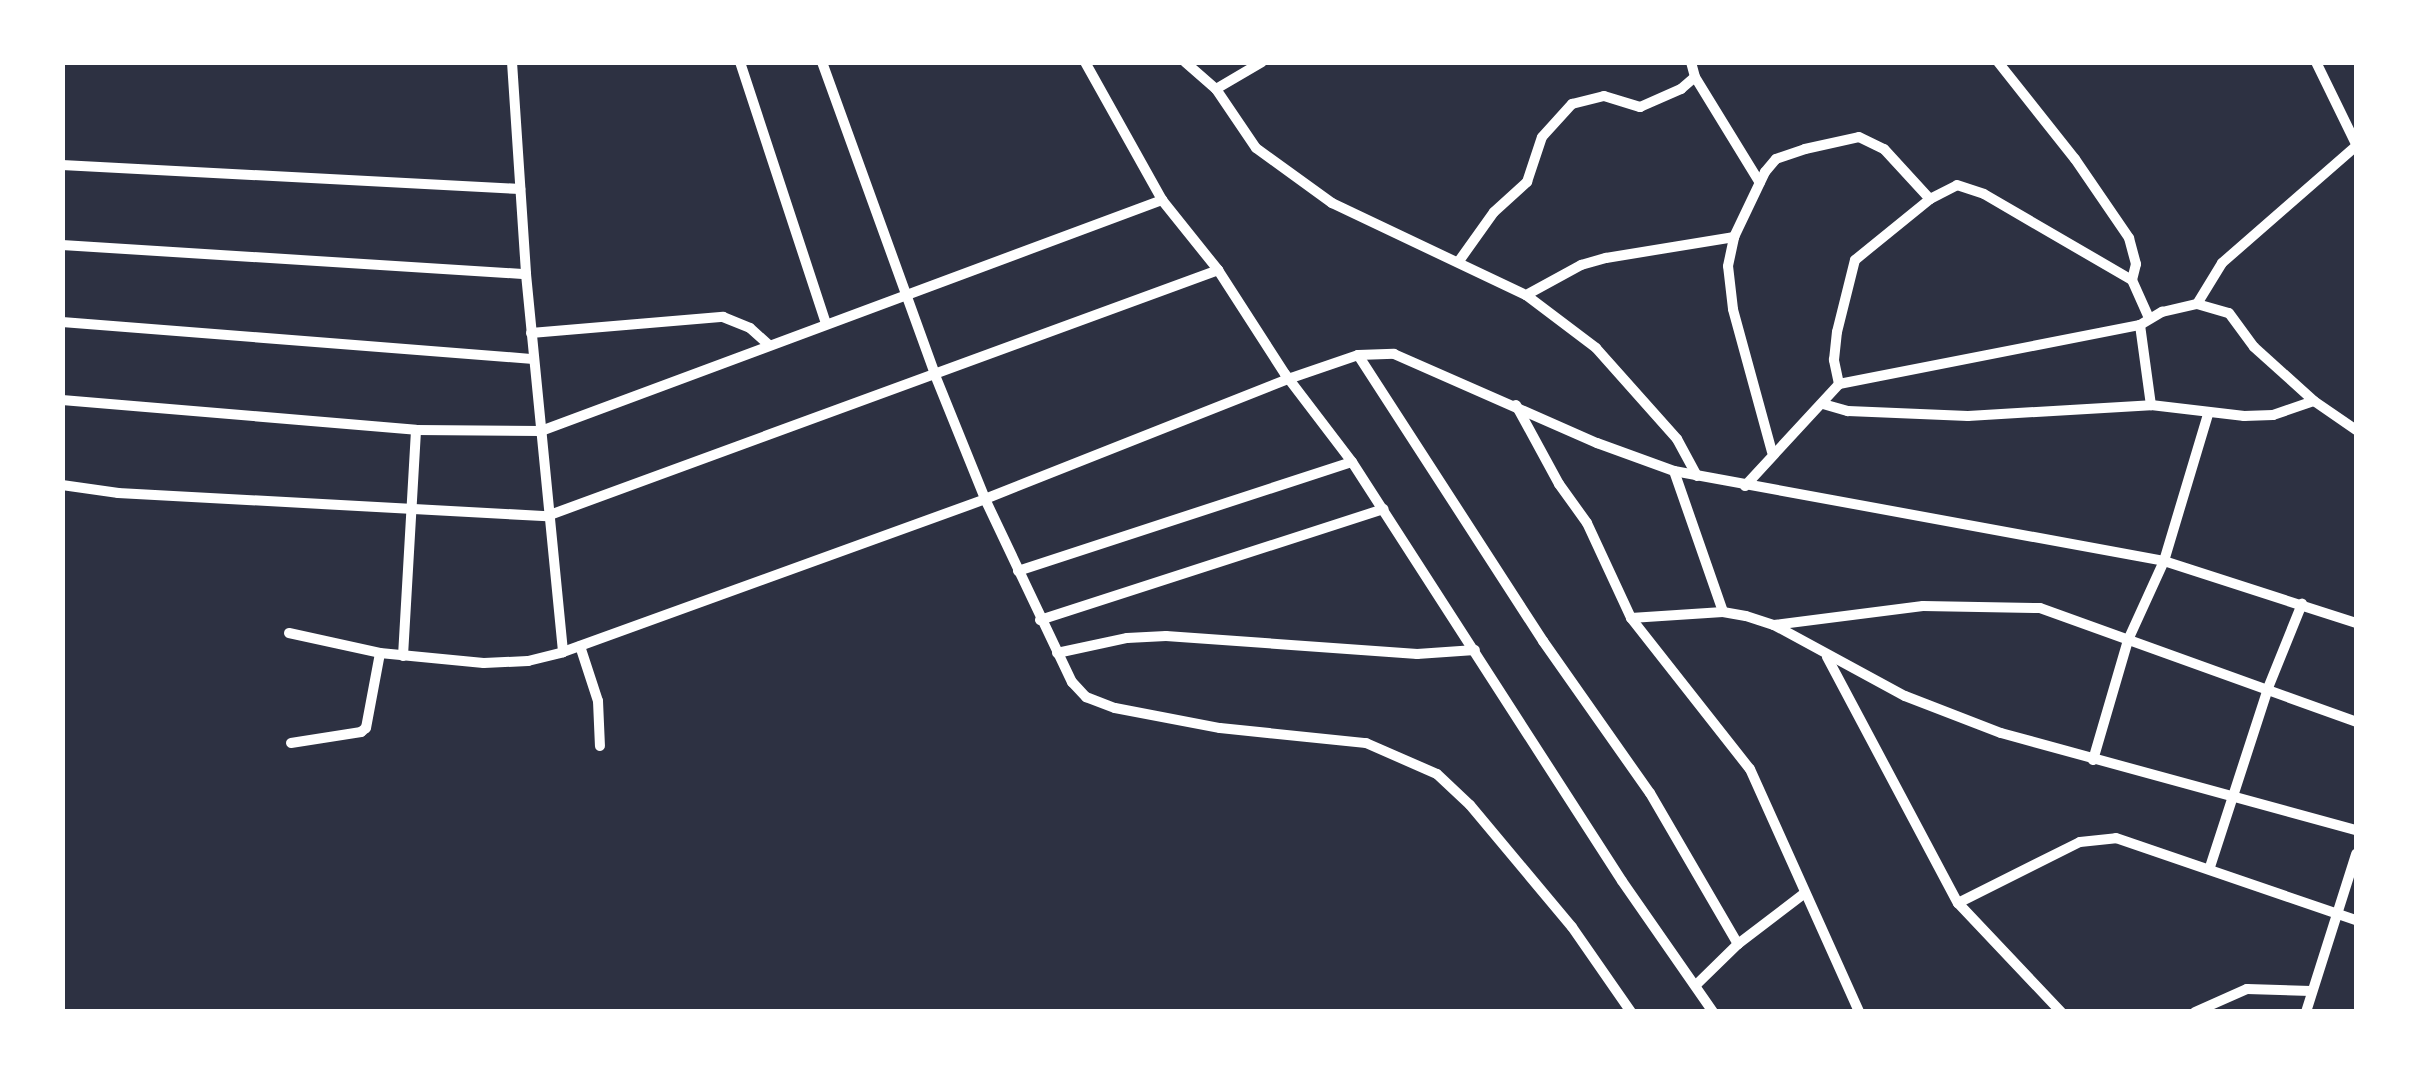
<!DOCTYPE html>
<html>
<head>
<meta charset="utf-8">
<style>
  body { margin:0 }
  #map { position:relative; width:2419px; height:1074px; overflow:hidden; background:#2d3142; font-family:Arial,sans-serif }
  div>[style] { position:absolute }
  [style*='--x'] { left:calc(var(--x)*1px); top:calc(var(--y)*1px); width:calc(var(--w)*1px); rotate:calc(var(--a)*1deg) }
  .minor>* { height:10px; margin:-5px; padding:0 5px; transform-origin:5px; border-radius:5px; background:#fff }
  span { translate:-50% -50%; white-space:nowrap; text-align:center; line-height:1.15; -webkit-text-stroke:8px #fff; paint-order:stroke }
  .frame { position:absolute; inset:0; border:65px solid #fff; pointer-events:none }
</style>
</head>
<body>
<div id="map">
  <div class="minor">
    <div style="--x:512;--y:62;--w:212;--a:86.2"></div>
    <div style="--x:526;--y:274;--w:380;--a:84.4"></div>
    <div style="--x:740;--y:62;--w:275;--a:71.8"></div>
    <div style="--x:822;--y:62;--w:333;--a:70.1"></div>
    <div style="--x:935;--y:375;--w:134;--a:68"></div>
    <div style="--x:985;--y:499;--w:203;--a:64.6"></div>
    <div style="--x:1072;--y:682;--w:21;--a:47"></div>
    <div style="--x:1086;--y:697;--w:31;--a:21"></div>
    <div style="--x:1115;--y:708;--w:107;--a:10.8"></div>
    <div style="--x:1220;--y:728;--w:147;--a:5.9"></div>
    <div style="--x:1366;--y:743;--w:77;--a:23.6"></div>
    <div style="--x:1437;--y:774;--w:45;--a:43.2"></div>
    <div style="--x:1470;--y:805;--w:159;--a:50.1"></div>
    <div style="--x:1572;--y:927;--w:103;--a:55.2"></div>
    <div style="--x:1085;--y:62;--w:158;--a:60.8"></div>
    <div style="--x:1162;--y:200;--w:90;--a:51.3"></div>
    <div style="--x:1218;--y:270;--w:124;--a:57.2"></div>
    <div style="--x:1285;--y:374;--w:111;--a:52.7"></div>
    <div style="--x:1352;--y:462;--w:498;--a:57.2"></div>
    <div style="--x:1622;--y:881;--w:160;--a:55.2"></div>
    <div style="--x:1185;--y:62;--w:41;--a:41.1"></div>
    <div style="--x:1216;--y:89;--w:71;--a:55.9"></div>
    <div style="--x:1256;--y:148;--w:94;--a:35.9"></div>
    <div style="--x:1332;--y:203;--w:215;--a:25.4"></div>
    <div style="--x:1526;--y:295;--w:88;--a:37.1"></div>
    <div style="--x:1596;--y:348;--w:122;--a:48.3"></div>
    <div style="--x:1677;--y:439;--w:42;--a:61.6"></div>
    <div style="--x:1691;--y:62;--w:16;--a:75"></div>
    <div style="--x:1695;--y:77;--w:124;--a:58.5"></div>
    <div style="--x:1998;--y:62;--w:124;--a:51.6"></div>
    <div style="--x:2075;--y:159;--w:96;--a:55.6"></div>
    <div style="--x:2129;--y:238;--w:27;--a:75"></div>
    <div style="--x:2136;--y:264;--w:16;--a:104"></div>
    <div style="--x:2316;--y:62;--w:91;--a:64"></div>
    <div style="--x:1216;--y:89;--w:53;--a:-30.4"></div>
    <div style="--x:62;--y:165;--w:459;--a:3"></div>
    <div style="--x:62;--y:245;--w:465;--a:3.6"></div>
    <div style="--x:1459;--y:261;--w:60;--a:-54.5"></div>
    <div style="--x:1494;--y:212;--w:45;--a:-42.3"></div>
    <div style="--x:1527;--y:182;--w:47;--a:-71.6"></div>
    <div style="--x:1542;--y:137;--w:45;--a:-47.7"></div>
    <div style="--x:1572;--y:104;--w:33;--a:-14"></div>
    <div style="--x:1604;--y:96;--w:38;--a:17"></div>
    <div style="--x:1640;--y:107;--w:45;--a:-23.7"></div>
    <div style="--x:1681;--y:89;--w:18;--a:-41"></div>
    <div style="--x:1526;--y:295;--w:63;--a:-28.6"></div>
    <div style="--x:1581;--y:265;--w:26;--a:-16"></div>
    <div style="--x:1606;--y:258;--w:130;--a:-9.3"></div>
    <div style="--x:2197;--y:304;--w:48;--a:-58.6"></div>
    <div style="--x:2222;--y:263;--w:178;--a:-41.1"></div>
    <div style="--x:62;--y:322;--w:473;--a:4.5"></div>
    <div style="--x:2140;--y:325;--w:81;--a:82.2"></div>
    <div style="--x:531;--y:333;--w:193;--a:-4.8"></div>
    <div style="--x:723;--y:317;--w:29;--a:22"></div>
    <div style="--x:750;--y:328;--w:25;--a:42"></div>
    <div style="--x:1358;--y:355;--w:341;--a:57.1"></div>
    <div style="--x:1543;--y:641;--w:186;--a:54.9"></div>
    <div style="--x:1650;--y:793;--w:175;--a:59.8"></div>
    <div style="--x:1839;--y:384;--w:25;--a:-102"></div>
    <div style="--x:1834;--y:360;--w:28;--a:-84"></div>
    <div style="--x:1837;--y:332;--w:74;--a:-76"></div>
    <div style="--x:1855;--y:260;--w:97;--a:-39.1"></div>
    <div style="--x:1930;--y:199;--w:30;--a:-27"></div>
    <div style="--x:1957;--y:185;--w:28;--a:18"></div>
    <div style="--x:1984;--y:194;--w:171;--a:30.2"></div>
    <div style="--x:2132;--y:280;--w:42;--a:65.9"></div>
    <div style="--x:62;--y:400;--w:355;--a:4.8"></div>
    <div style="--x:416;--y:430;--w:125;--a:0.5"></div>
    <div style="--x:541;--y:431;--w:663;--a:-20.4"></div>
    <div style="--x:1823;--y:404;--w:26;--a:16"></div>
    <div style="--x:1848;--y:411;--w:120;--a:2.4"></div>
    <div style="--x:1968;--y:416;--w:183;--a:-3.4"></div>
    <div style="--x:2151;--y:405;--w:94;--a:6.7"></div>
    <div style="--x:2244;--y:416;--w:29;--a:-2"></div>
    <div style="--x:2273;--y:415;--w:43;--a:-18.9"></div>
    <div style="--x:1516;--y:405;--w:90;--a:61.4"></div>
    <div style="--x:1559;--y:484;--w:48;--a:54.3"></div>
    <div style="--x:1587;--y:523;--w:105;--a:65.1"></div>
    <div style="--x:1631;--y:618;--w:192;--a:51.8"></div>
    <div style="--x:1750;--y:769;--w:266;--a:65.8"></div>
    <div style="--x:1772;--y:452;--w:148;--a:-105.3"></div>
    <div style="--x:1733;--y:309;--w:43;--a:-96.6"></div>
    <div style="--x:1728;--y:266;--w:30;--a:-78"></div>
    <div style="--x:1734;--y:237;--w:72;--a:-64.5"></div>
    <div style="--x:1765;--y:172;--w:17;--a:-50"></div>
    <div style="--x:1776;--y:159;--w:31;--a:-19"></div>
    <div style="--x:1805;--y:149;--w:55;--a:-12.5"></div>
    <div style="--x:1859;--y:137;--w:28;--a:26"></div>
    <div style="--x:1884;--y:149;--w:68;--a:47.4"></div>
    <div style="--x:1674;--y:471;--w:149;--a:70.8"></div>
    <div style="--x:62;--y:485;--w:57;--a:8.1"></div>
    <div style="--x:118;--y:493;--w:430;--a:3.1"></div>
    <div style="--x:547;--y:516;--w:715;--a:-20.13"></div>
    <div style="--x:1745;--y:486;--w:139;--a:-47.3"></div>
    <div style="--x:1839;--y:384;--w:307;--a:-11.1"></div>
    <div style="--x:2140;--y:325;--w:26;--a:-31"></div>
    <div style="--x:2162;--y:312;--w:36;--a:-13"></div>
    <div style="--x:2197;--y:304;--w:33;--a:16"></div>
    <div style="--x:2229;--y:313;--w:42;--a:53.7"></div>
    <div style="--x:2254;--y:347;--w:81;--a:42"></div>
    <div style="--x:2314;--y:401;--w:51;--a:34.6"></div>
    <div style="--x:1018;--y:571;--w:351;--a:-18.1"></div>
    <div style="--x:1631;--y:618;--w:92;--a:-3.7"></div>
    <div style="--x:1723;--y:612;--w:23;--a:10"></div>
    <div style="--x:1746;--y:616;--w:29;--a:18"></div>
    <div style="--x:1774;--y:625;--w:149;--a:28.5"></div>
    <div style="--x:1905;--y:696;--w:103;--a:21.1"></div>
    <div style="--x:2001;--y:733;--w:368;--a:15.3"></div>
    <div style="--x:1040;--y:620;--w:361;--a:-17.9"></div>
    <div style="--x:1774;--y:625;--w:150;--a:-7.3"></div>
    <div style="--x:1923;--y:606;--w:117;--a:1"></div>
    <div style="--x:2040;--y:608;--w:336;--a:19.8"></div>
    <div style="--x:289;--y:633;--w:93;--a:12.4"></div>
    <div style="--x:380;--y:653;--w:104;--a:5.5"></div>
    <div style="--x:484;--y:663;--w:44;--a:-2.6"></div>
    <div style="--x:528;--y:661;--w:36;--a:-14"></div>
    <div style="--x:563;--y:652;--w:449;--a:-19.9"></div>
    <div style="--x:985;--y:499;--w:329;--a:-21.6"></div>
    <div style="--x:1291;--y:378;--w:71;--a:-18.9"></div>
    <div style="--x:1358;--y:355;--w:36;--a:-2"></div>
    <div style="--x:1394;--y:354;--w:222;--a:23.7"></div>
    <div style="--x:1597;--y:443;--w:82;--a:20"></div>
    <div style="--x:1674;--y:471;--w:498;--a:10.4"></div>
    <div style="--x:2164;--y:561;--w:202;--a:17.9"></div>
    <div style="--x:580;--y:646;--w:58;--a:71.9"></div>
    <div style="--x:598;--y:701;--w:45;--a:87.5"></div>
    <div style="--x:1057;--y:653;--w:72;--a:-12.1"></div>
    <div style="--x:1127;--y:638;--w:39;--a:-3"></div>
    <div style="--x:1166;--y:636;--w:252;--a:4.1"></div>
    <div style="--x:1417;--y:654;--w:58;--a:-3.9"></div>
    <div style="--x:403;--y:656;--w:226;--a:-86.7"></div>
    <div style="--x:1827;--y:657;--w:279;--a:62"></div>
    <div style="--x:1958;--y:903;--w:150;--a:46.6"></div>
    <div style="--x:291;--y:743;--w:71;--a:-8.9"></div>
    <div style="--x:361;--y:732;--w:6;--a:-39"></div>
    <div style="--x:366;--y:728;--w:76;--a:-79.4"></div>
    <div style="--x:2093;--y:760;--w:125;--a:-73.7"></div>
    <div style="--x:2128;--y:640;--w:87;--a:-65.5"></div>
    <div style="--x:2164;--y:561;--w:153;--a:-73.3"></div>
    <div style="--x:2210;--y:867;--w:188;--a:-72"></div>
    <div style="--x:2268;--y:688;--w:91;--a:-68"></div>
    <div style="--x:1958;--y:903;--w:136;--a:-26.6"></div>
    <div style="--x:2080;--y:842;--w:36;--a:-6"></div>
    <div style="--x:2116;--y:838;--w:254;--a:18.9"></div>
    <div style="--x:1697;--y:984;--w:57;--a:-44.3"></div>
    <div style="--x:1738;--y:944;--w:84;--a:-37.3"></div>
    <div style="--x:2195;--y:1012;--w:57;--a:-23.9"></div>
    <div style="--x:2247;--y:989;--w:64;--a:1.8"></div>
    <div style="--x:2306;--y:1012;--w:166;--a:-72.4"></div>
  </div>
  <div class="frame"></div>
</div>
</body>
</html>
